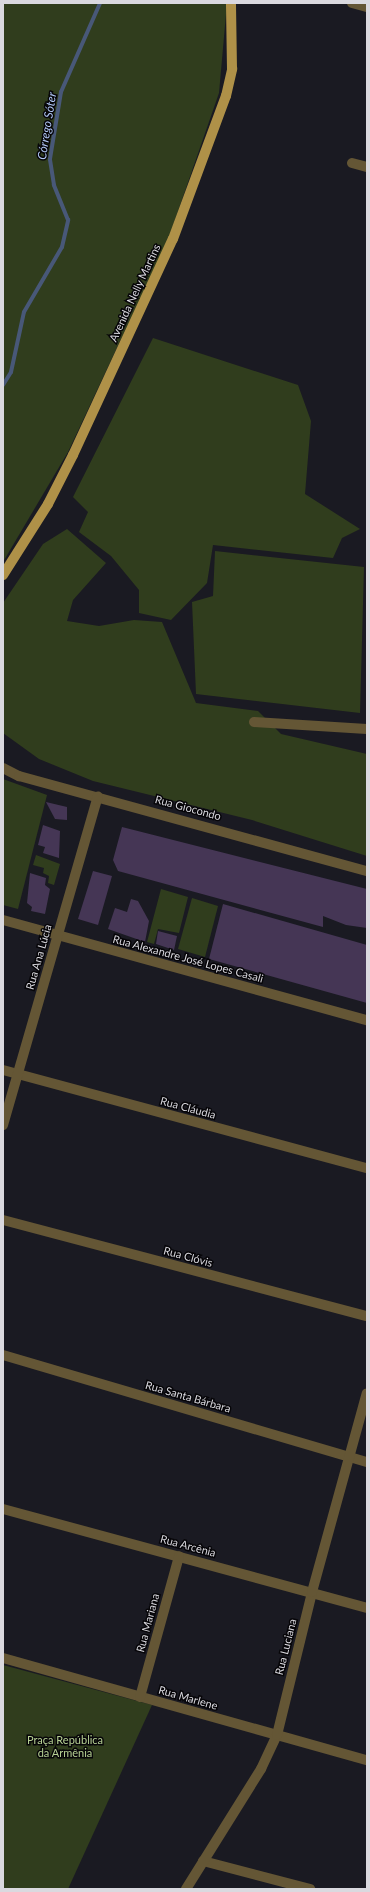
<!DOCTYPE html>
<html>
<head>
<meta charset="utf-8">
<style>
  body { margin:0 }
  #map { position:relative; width:370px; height:1892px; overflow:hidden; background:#1a1a22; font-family:Lato,sans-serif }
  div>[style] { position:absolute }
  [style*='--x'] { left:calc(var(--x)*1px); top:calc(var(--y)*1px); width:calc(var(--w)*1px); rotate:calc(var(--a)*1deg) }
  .green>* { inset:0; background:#303d1d }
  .stream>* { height:4px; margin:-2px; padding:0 2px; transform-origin:2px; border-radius:2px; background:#485878 }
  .building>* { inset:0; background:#453655 }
  .minor>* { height:10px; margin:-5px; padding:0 5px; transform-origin:5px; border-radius:5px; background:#645635 }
  .major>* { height:10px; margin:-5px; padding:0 5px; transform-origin:5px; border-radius:5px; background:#af9148 }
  span { translate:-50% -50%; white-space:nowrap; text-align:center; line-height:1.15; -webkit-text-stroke:3px #060508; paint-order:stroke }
  .street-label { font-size:11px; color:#dad9df }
  .park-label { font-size:11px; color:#b7d194 }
  .water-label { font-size:12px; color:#b0c7f4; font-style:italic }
  .frame { position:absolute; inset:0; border:4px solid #dad9df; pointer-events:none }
</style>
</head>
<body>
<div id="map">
  <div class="green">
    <div style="clip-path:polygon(3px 3px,227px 3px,219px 93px,169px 237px,68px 452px,3px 562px)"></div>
    <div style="clip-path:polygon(153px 338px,298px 385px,311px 421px,305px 494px,360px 529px,342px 538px,333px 558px,213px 545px,207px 583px,171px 620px,139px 613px,139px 590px,111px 556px,79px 532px,88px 512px,73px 497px)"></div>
    <div style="clip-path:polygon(67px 529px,106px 563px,73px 600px,67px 621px,99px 626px,134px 620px,162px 622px,196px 703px,258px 711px,281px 734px,367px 754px,367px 856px,252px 820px,93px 781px,39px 759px,3px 733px,3px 603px,43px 544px)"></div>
    <div style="clip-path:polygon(215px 551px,364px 567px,360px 713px,196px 694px,192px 602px,213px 596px)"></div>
    <div style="clip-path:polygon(3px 779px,47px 795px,18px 909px,3px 905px)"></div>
    <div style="clip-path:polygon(36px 855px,60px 864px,54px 885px,48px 883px,49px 876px,43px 873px,44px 868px,33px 865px)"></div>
    <div style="clip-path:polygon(161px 889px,188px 897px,179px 933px,158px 929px,154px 944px,147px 942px)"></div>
    <div style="clip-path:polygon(192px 898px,218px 906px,205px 957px,178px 949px)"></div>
    <div style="clip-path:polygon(3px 1665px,152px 1705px,68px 1889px,3px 1889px)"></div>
  </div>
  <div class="stream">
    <div style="--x:3;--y:385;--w:15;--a:-58"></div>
    <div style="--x:11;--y:372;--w:61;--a:-77.8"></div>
    <div style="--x:24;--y:312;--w:75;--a:-59.7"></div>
    <div style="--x:62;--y:247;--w:28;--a:-77"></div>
    <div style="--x:68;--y:220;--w:38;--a:-112"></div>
    <div style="--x:54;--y:185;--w:26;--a:-99"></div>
    <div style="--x:50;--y:159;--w:68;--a:-80.7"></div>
    <div style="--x:61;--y:92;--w:97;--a:-66.3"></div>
  </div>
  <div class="building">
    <div style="clip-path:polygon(46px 802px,67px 807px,67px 820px,55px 819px)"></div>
    <div style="clip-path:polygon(43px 825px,60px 831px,59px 858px,43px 853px,45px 847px,38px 845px)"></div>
    <div style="clip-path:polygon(122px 827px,367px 889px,367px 928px,346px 925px,323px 916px,323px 927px,118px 871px,113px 860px)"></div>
    <div style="clip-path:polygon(93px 871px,112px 876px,98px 925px,78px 919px)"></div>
    <div style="clip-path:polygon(30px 873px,46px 878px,45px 885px,50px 889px,45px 914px,31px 911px,32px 907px,27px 903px)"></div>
    <div style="clip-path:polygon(131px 899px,138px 901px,149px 921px,145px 942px,108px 929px,115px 908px,127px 912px)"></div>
    <div style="clip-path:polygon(223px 904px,367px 945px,367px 1003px,209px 959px)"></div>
    <div style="clip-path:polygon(158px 931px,177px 936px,174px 950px,156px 944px)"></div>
  </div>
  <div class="minor">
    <div style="--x:352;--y:3;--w:16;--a:15"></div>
    <div style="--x:352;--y:163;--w:16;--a:15"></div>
    <div style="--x:254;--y:722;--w:113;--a:3.5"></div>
    <div style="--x:3;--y:768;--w:18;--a:27"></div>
    <div style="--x:19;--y:776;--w:361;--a:15.3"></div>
    <div style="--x:3;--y:920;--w:377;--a:15.4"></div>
    <div style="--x:3;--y:1070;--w:377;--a:15.1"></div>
    <div style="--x:3;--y:1125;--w:342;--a:-73.9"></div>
    <div style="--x:3;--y:1220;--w:376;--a:14.8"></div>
    <div style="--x:3;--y:1355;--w:379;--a:16.4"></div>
    <div style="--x:3;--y:1509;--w:377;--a:15.2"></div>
    <div style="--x:3;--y:1658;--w:378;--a:15.7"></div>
    <div style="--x:140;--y:1697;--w:146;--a:-74.5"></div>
    <div style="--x:203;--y:1861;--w:111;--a:14.7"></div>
    <div style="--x:186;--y:1889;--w:142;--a:-58"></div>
    <div style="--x:261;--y:1769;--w:38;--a:-65"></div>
    <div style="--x:277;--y:1735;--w:147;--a:-76.2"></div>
    <div style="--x:312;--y:1592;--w:206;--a:-74.6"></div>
  </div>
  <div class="major">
    <div style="--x:3;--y:575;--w:84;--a:-57.6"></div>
    <div style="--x:48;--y:504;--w:55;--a:-63"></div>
    <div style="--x:73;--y:455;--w:238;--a:-65.2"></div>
    <div style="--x:173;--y:239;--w:153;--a:-69.7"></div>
    <div style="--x:226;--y:96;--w:28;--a:-77"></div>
    <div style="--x:232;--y:69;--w:66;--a:-90.9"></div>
  </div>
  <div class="street-label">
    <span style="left:135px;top:293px;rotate:-65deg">Avenida Nelly Martins</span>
    <span style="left:188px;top:808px;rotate:15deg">Rua Giocondo</span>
    <span style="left:39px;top:957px;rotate:-74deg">Rua Ana Lúcia</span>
    <span style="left:188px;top:959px;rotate:15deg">Rua Alexandre José Lopes Casali</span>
    <span style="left:188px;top:1108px;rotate:15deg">Rua Cláudia</span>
    <span style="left:188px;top:1257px;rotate:15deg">Rua Clóvis</span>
    <span style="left:188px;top:1397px;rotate:16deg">Rua Santa Bárbara</span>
    <span style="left:188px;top:1546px;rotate:15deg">Rua Arcênia</span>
    <span style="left:148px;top:1623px;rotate:-75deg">Rua Mariana</span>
    <span style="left:286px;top:1647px;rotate:-76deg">Rua Luciana</span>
    <span style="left:188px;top:1698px;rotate:16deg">Rua Marlene</span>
  </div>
  <div class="park-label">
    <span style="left:65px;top:1747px">Praça República<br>da Armênia</span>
  </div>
  <div class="water-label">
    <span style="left:47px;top:126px;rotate:-81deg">Córrego Sóter</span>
  </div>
  <div class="frame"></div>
</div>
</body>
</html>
